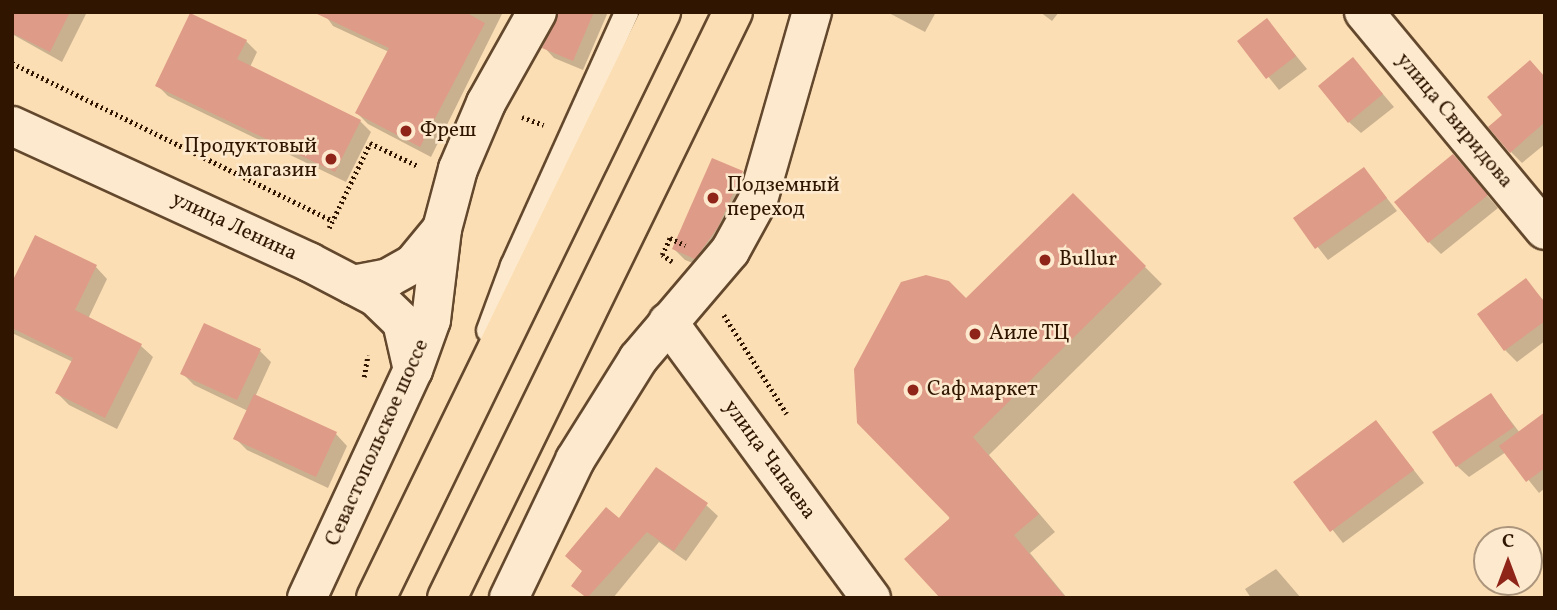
<!DOCTYPE html>
<html>
<head>
<meta charset="utf-8">
<style>
  body { margin:0 }
  #map { position:relative; width:1557px; height:610px; overflow:hidden; background:#fcdeb4; font-family:Vollkorn,serif }
  div>[style] { position:absolute }
  [style*='--x'] { left:calc(var(--x)*1px); top:calc(var(--y)*1px); width:calc(var(--w)*1px); rotate:calc(var(--a)*1deg) }
  .shadow>* { inset:0; background:#0003 }
  .building>* { inset:0; background:#de9b87 }
  .path>* { height:4.5px; margin-top:-2.25px; transform-origin:0; background:repeating-linear-gradient(90deg,#301600 0 2px,transparent 0 5.5px) }
  .roads { filter:drop-shadow(2px 0 #63482d) drop-shadow(-2px 0 #63482d) drop-shadow(0 2px #63482d) drop-shadow(0 -2px #63482d) }
  .lane>* { height:23px; margin:-11.5px; padding:0 11.5px; transform-origin:11.5px; border-radius:11.5px; background:#fdeace }
  .street>* { height:38px; margin:-19px; padding:0 19px; transform-origin:19px; border-radius:19px; background:#fdeace }
  .secondary>* { height:38px; margin:-19px; padding:0 19px; transform-origin:19px; border-radius:19px; background:#fdeace }
  .primary>* { height:38px; margin:-19px; padding:0 19px; transform-origin:19px; border-radius:19px; background:#fcdeb4 }
  .dots>* { width:19px; height:19px; translate:-50% -50%; box-sizing:border-box; border:4px solid #fdeace; border-radius:50% }
  span { translate:-50% -50%; white-space:nowrap; text-align:center; line-height:1.15; -webkit-text-stroke:5px #fdeace; paint-order:stroke }
  .street-label { font-size:21px; color:#301600 }
  .poi-label { font-size:21px; color:#301600 }
  .left { translate:0 -50%; text-align:left }
  .right { translate:-100% -50%; text-align:right }
  .frame { position:absolute; inset:0; border:14px solid #301600; pointer-events:none }
  .north { position:absolute; left:1473px; top:526px; width:70px; height:70px; box-sizing:border-box; background:#fdeace; border:2px solid #ab957c; border-radius:50%; rotate:0deg; font-size:19px; font-weight:700; line-height:28px; text-align:center; color:#301600 }
  .north::after { content:''; display:block; margin:auto; width:24px; height:32px; background:#8f2418; clip-path:polygon(50% 0,100% 100%,50% 72%,0 100%) }
</style>
</head>
<body>
<div id="map">
  <div class="shadow">
    <div style="clip-path:polygon(18px 12px,87px 12px,62px 62px,12px 34px)"></div>
    <div style="clip-path:polygon(323px 12px,503px 12px,431px 157px,368px 124px,357px 113px,389px 52px,333px 26px)"></div>
    <div style="clip-path:polygon(559px 12px,608px 12px,583px 70px,554px 58px,544px 47px)"></div>
    <div style="clip-path:polygon(887px 12px,936px 12px,925px 32px)"></div>
    <div style="clip-path:polygon(1040px 12px,1059px 12px,1052px 21px)"></div>
    <div style="clip-path:polygon(1267px 20px,1307px 69px,1279px 90px,1240px 41px)"></div>
    <div style="clip-path:polygon(246px 41px,257px 52px,250px 67px,360px 121px,371px 132px,346px 182px,168px 96px,157px 85px)"></div>
    <div style="clip-path:polygon(1353px 59px,1394px 107px,1361px 133px,1349px 122px)"></div>
    <div style="clip-path:polygon(1545px 78px,1545px 144px,1522px 163px,1511px 152px)"></div>
    <div style="clip-path:polygon(1453px 156px,1498px 208px,1441px 254px,1429px 242px)"></div>
    <div style="clip-path:polygon(1364px 169px,1397px 211px,1328px 260px,1295px 218px)"></div>
    <div style="clip-path:polygon(742px 173px,752px 183px,706px 268px,685px 260px,674px 249px)"></div>
    <div style="clip-path:polygon(1073px 195px,1162px 284px,989px 455px,1055px 532px,1030px 553px,1067px 598px,943px 598px,966px 300px)"></div>
    <div style="clip-path:polygon(96px 267px,107px 279px,88px 319px,141px 346px,153px 357px,117px 429px,69px 405px,57px 393px,73px 362px,12px 333px,12px 286px)"></div>
    <div style="clip-path:polygon(1526px 281px,1545px 302px,1545px 341px,1517px 362px,1505px 350px)"></div>
    <div style="clip-path:polygon(260px 351px,271px 362px,255px 397px,336px 434px,347px 446px,328px 488px,247px 450px,235px 438px,248px 411px,194px 385px,182px 373px)"></div>
    <div style="clip-path:polygon(1491px 395px,1520px 433px,1545px 414px,1545px 488px,1539px 493px,1506px 452px,1469px 477px,1457px 466px)"></div>
    <div style="clip-path:polygon(1376px 422px,1424px 483px,1343px 543px,1295px 482px)"></div>
    <div style="clip-path:polygon(706px 505px,718px 516px,686px 561px,659px 542px,613px 598px,586px 598px,574px 585px,620px 521px)"></div>
    <div style="clip-path:polygon(1276px 569px,1301px 598px,1251px 598px,1245px 589px)"></div>
  </div>
  <div class="building">
    <div style="clip-path:polygon(12px 12px,70px 12px,50px 52px,12px 33px)"></div>
    <div style="clip-path:polygon(313px 12px,465px 12px,485px 23px,420px 147px,355px 113px,389px 48px)"></div>
    <div style="clip-path:polygon(559px 12px,594px 12px,573px 61px,542px 48px)"></div>
    <div style="clip-path:polygon(190px 13px,247px 40px,237px 59px,361px 120px,335px 172px,155px 86px)"></div>
    <div style="clip-path:polygon(1267px 18px,1296px 56px,1266px 79px,1237px 41px)"></div>
    <div style="clip-path:polygon(1353px 57px,1383px 94px,1348px 123px,1318px 86px)"></div>
    <div style="clip-path:polygon(1530px 60px,1545px 77px,1545px 122px,1510px 153px,1488px 127px,1502px 115px,1487px 97px)"></div>
    <div style="clip-path:polygon(1453px 154px,1488px 195px,1428px 243px,1394px 202px)"></div>
    <div style="clip-path:polygon(712px 158px,743px 171px,718px 227px,695px 259px,672px 249px)"></div>
    <div style="clip-path:polygon(1364px 167px,1387px 198px,1315px 249px,1293px 218px)"></div>
    <div style="clip-path:polygon(1073px 193px,1146px 266px,973px 437px,1039px 514px,1014px 535px,1066px 598px,940px 598px,904px 559px,950px 518px,857px 423px,854px 369px,901px 282px,926px 275px,949px 281px,966px 298px)"></div>
    <div style="clip-path:polygon(35px 235px,97px 265px,75px 310px,142px 344px,105px 418px,55px 393px,73px 358px,12px 328px,12px 282px)"></div>
    <div style="clip-path:polygon(1526px 278px,1545px 303px,1545px 321px,1504px 351px,1477px 314px)"></div>
    <div style="clip-path:polygon(204px 323px,261px 349px,237px 400px,180px 374px)"></div>
    <div style="clip-path:polygon(1491px 393px,1514px 427px,1456px 467px,1432px 432px)"></div>
    <div style="clip-path:polygon(254px 394px,337px 432px,316px 477px,233px 439px)"></div>
    <div style="clip-path:polygon(1545px 412px,1545px 468px,1526px 482px,1499px 446px)"></div>
    <div style="clip-path:polygon(1376px 420px,1414px 470px,1330px 532px,1293px 482px)"></div>
    <div style="clip-path:polygon(656px 467px,708px 503px,674px 551px,647px 532px,587px 598px,571px 586px,582px 571px,565px 556px,606px 507px,619px 518px)"></div>
  </div>
  <div class="path">
    <div style="--x:12;--y:63;--w:358;--a:26.2"></div>
    <div style="--x:522;--y:117;--w:23;--a:20"></div>
    <div style="--x:329;--y:228;--w:94;--a:-64.2"></div>
    <div style="--x:370;--y:143;--w:53;--a:25.6"></div>
    <div style="--x:672;--y:262;--w:12;--a:-145"></div>
    <div style="--x:662;--y:255;--w:19;--a:-65"></div>
    <div style="--x:670;--y:238;--w:17;--a:25"></div>
    <div style="--x:724;--y:315;--w:117;--a:57.5"></div>
    <div style="--x:364;--y:377;--w:22;--a:-80"></div>
  </div>
  <div class="roads">
    <div class="lane">
      <div style="--x:488;--y:330;--w:69;--a:-69.7"></div>
      <div style="--x:512;--y:265;--w:277;--a:-65.7"></div>
    </div>
    <div class="street">
      <div style="--x:1364;--y:12;--w:283;--a:50.3"></div>
    </div>
    <div class="secondary">
      <div style="--x:12;--y:126;--w:327;--a:24.6"></div>
      <div style="--x:309;--y:262;--w:76;--a:27.6"></div>
      <div style="--x:376;--y:297;--w:36;--a:44"></div>
      <div style="--x:402;--y:322;--w:49;--a:77.1"></div>
      <div style="--x:353;--y:285;--w:36;--a:-11"></div>
      <div style="--x:388;--y:278;--w:29;--a:-29"></div>
      <div style="--x:413;--y:264;--w:45;--a:-50.4"></div>
      <div style="--x:668;--y:322;--w:343;--a:53.7"></div>
      <div style="--x:307;--y:598;--w:251;--a:-65.1"></div>
      <div style="--x:413;--y:370;--w:53;--a:-70.2"></div>
      <div style="--x:431;--y:320;--w:92;--a:-83.1"></div>
      <div style="--x:442;--y:229;--w:62;--a:-75.1"></div>
      <div style="--x:458;--y:169;--w:72;--a:-67"></div>
      <div style="--x:486;--y:103;--w:104;--a:-60.7"></div>
      <div style="--x:509;--y:598;--w:153;--a:-64.4"></div>
      <div style="--x:575;--y:460;--w:119;--a:-58"></div>
      <div style="--x:638;--y:359;--w:142;--a:-49.6"></div>
      <div style="--x:730;--y:251;--w:58;--a:-61.2"></div>
      <div style="--x:758;--y:200;--w:196;--a:-74"></div>
    </div>
    <div class="primary">
      <div style="--x:376;--y:598;--w:652;--a:-64.06"></div>
      <div style="--x:447;--y:598;--w:652;--a:-63.99"></div>
    </div>
  </div>
  <div class="dots">
    <div style="left:406px;top:131px;background:#8f2418"></div>
    <div style="left:331px;top:159px;background:#8f2418"></div>
    <div style="left:713px;top:198px;background:#8f2418"></div>
    <div style="left:1045px;top:260px;background:#8f2418"></div>
    <div style="left:975px;top:334px;background:#8f2418"></div>
    <div style="left:913px;top:390px;background:#8f2418"></div>
  </div>
  <div class="street-label">
    <span style="left:1454px;top:121px;rotate:50deg">улица Свиридова</span>
    <span style="left:234px;top:227px;rotate:25deg">улица Ленина</span>
    <span style="left:378px;top:443px;rotate:-66deg">Севастопольское шоссе</span>
    <span style="left:769px;top:460px;rotate:54deg">улица Чапаева</span>
  </div>
  <div class="poi-label">
    <span class="left" style="left:420px;top:131px">Фреш</span>
    <span class="right" style="left:317px;top:159px">Продуктовый<br>магазин</span>
    <span class="left" style="left:727px;top:198px">Подземный<br>переход</span>
    <span class="left" style="left:1059px;top:260px">Bullur</span>
    <span class="left" style="left:989px;top:334px">Аиле ТЦ</span>
    <span class="left" style="left:927px;top:390px">Саф маркет</span>
  </div>
  <div class="frame"></div>
  <div class="north">С</div>
</div>
</body>
</html>
